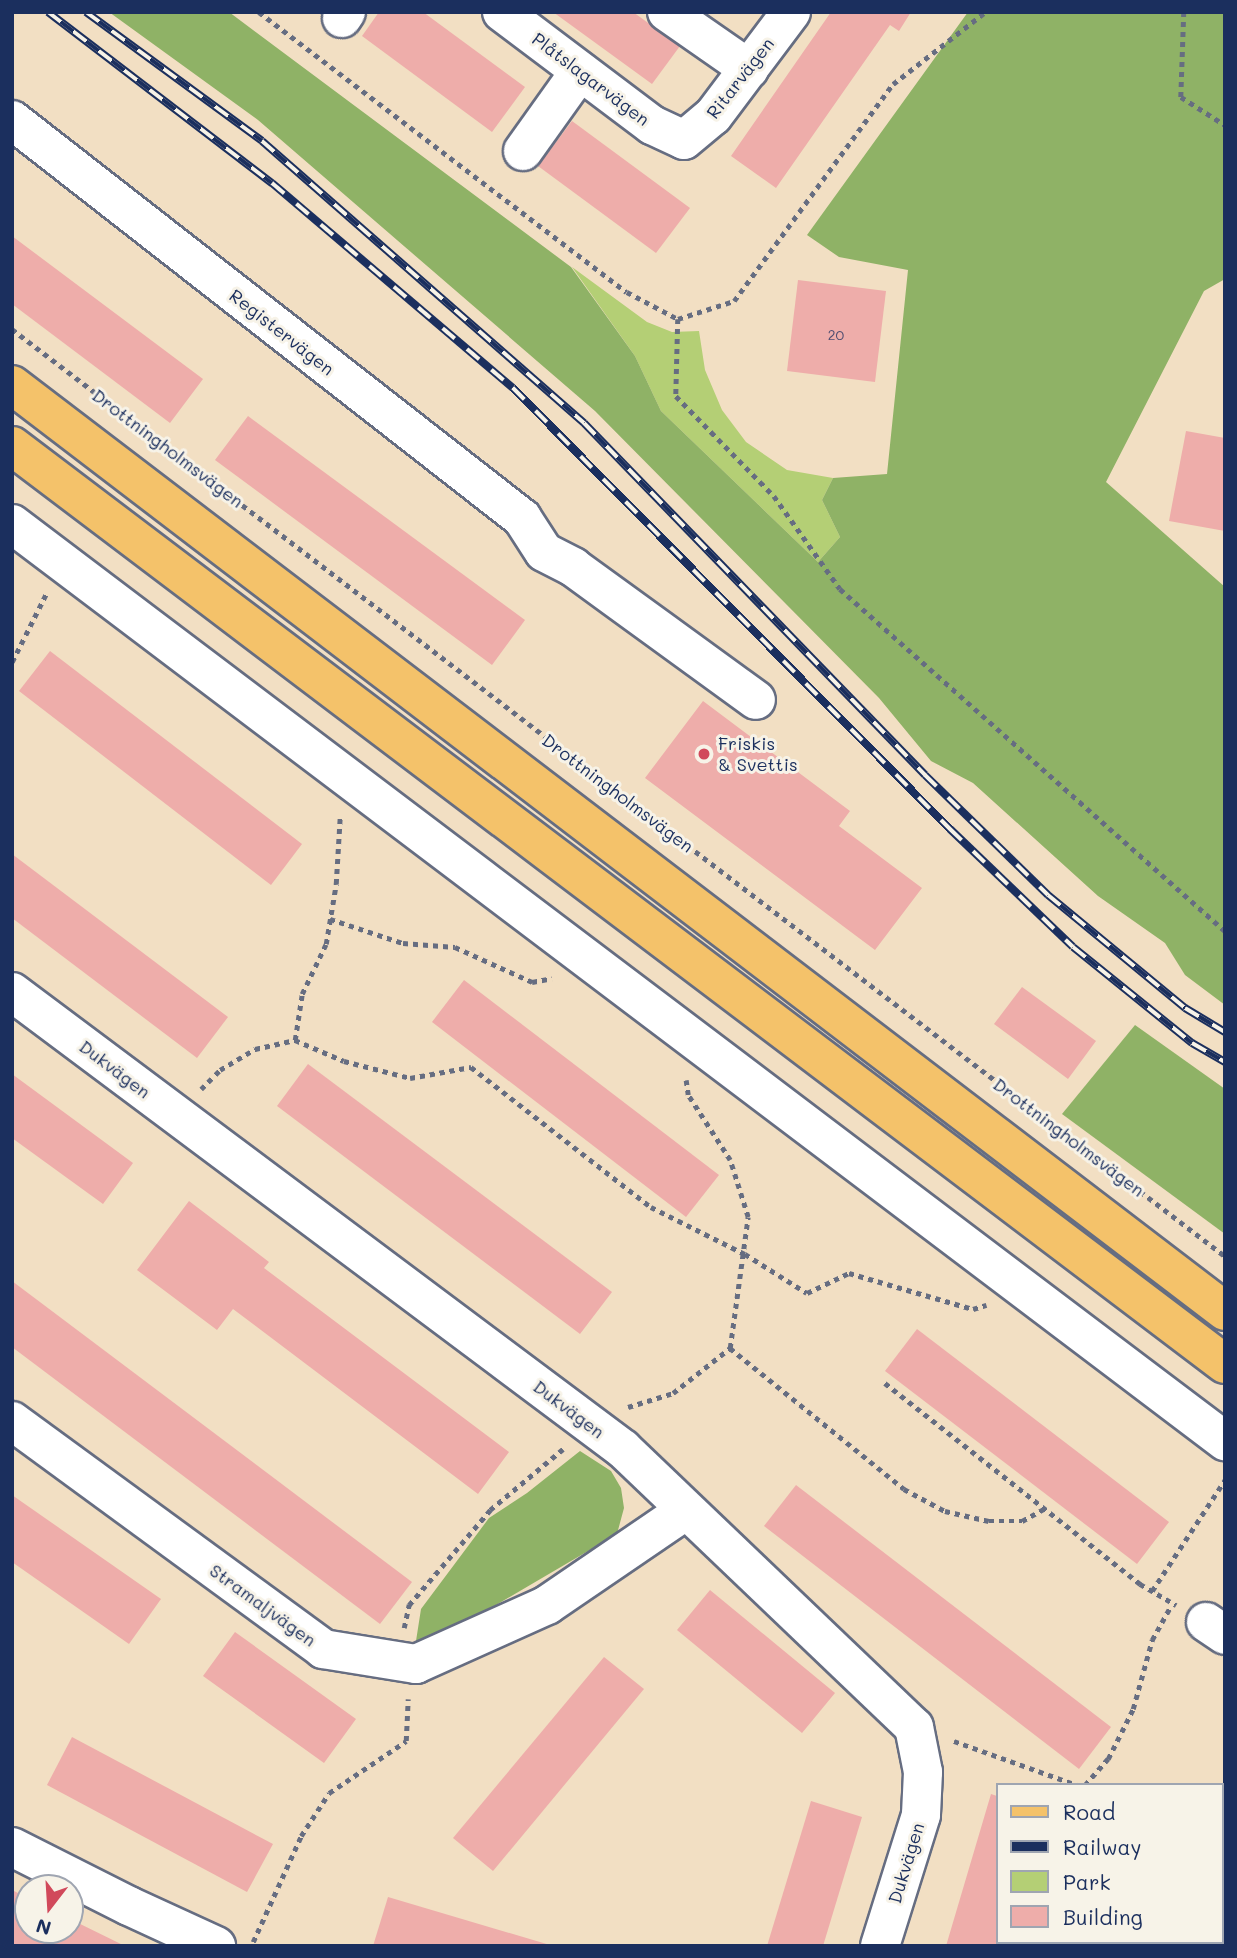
<!DOCTYPE html>
<html>
<head>
<meta charset="utf-8">
<style>
  body { margin:0 }
  #map { position:relative; width:1237px; height:1958px; overflow:hidden; background:#f2dfc3; font-family:Mali,sans-serif }
  div>[style] { position:absolute }
  [style*='--x'] { left:calc(var(--x)*1px); top:calc(var(--y)*1px); width:calc(var(--w)*1px); rotate:calc(var(--a)*1deg) }
  .green>* { inset:0; background:#b4cf75 }
  .forest>* { inset:0; background:#8fb266 }
  .building>* { inset:0; background:#eeadaa }
  .path>* { height:4.5px; margin-top:-2.25px; transform-origin:0; background:repeating-linear-gradient(90deg,#666d81 0 5px,transparent 0 10px) }
  .roads { filter:drop-shadow(2px 0 #666d81) drop-shadow(-2px 0 #666d81) drop-shadow(0 2px #666d81) drop-shadow(0 -2px #666d81) }
  .minor>* { height:38px; margin:-19px; padding:0 19px; transform-origin:19px; border-radius:19px; background:#fff }
  .major>* { height:38px; margin:-19px; padding:0 19px; transform-origin:19px; border-radius:19px; background:#f4c26a }
  .rail>* { height:8px; margin-top:-4px; transform-origin:0; background:repeating-linear-gradient(90deg,#f7f3e8 0 16px,#1b2f5e 0 32px); box-sizing:border-box; border-block:2px solid #1b2f5e }
  .dots>* { width:19px; height:19px; translate:-50% -50%; box-sizing:border-box; border:4px solid #f7f3e8; border-radius:50% }
  span { translate:-50% -50%; white-space:nowrap; text-align:center; line-height:1.15; -webkit-text-stroke:6px #f7f3e8; paint-order:stroke }
  .number-label { font-size:14px; color:#504e71 }
  .number-label span { -webkit-text-stroke-width:0 }
  .street-label { font-size:18px; color:#1b2f5e }
  .poi-label { font-size:18px; color:#1b2f5e }
  .left { translate:0 -50%; text-align:left }
  .frame { position:absolute; inset:0; border:14px solid #1b2f5e; pointer-events:none }
  .legend { position:absolute; left:996px; top:1783px; width:228px; height:161px; box-sizing:border-box; background:#f7f3e8; border:2px solid #9fa5b1; margin:0; padding:9px 12px; list-style:none; font-size:21px; color:#1b2f5e }
  .legend li { display:flex; align-items:center; gap:14px; height:35px }
  .legend b { width:35px; border:2px solid #9fa5b1 }
  .north { position:absolute; left:14px; top:1874px; width:70px; height:70px; box-sizing:border-box; background:#f7f3e8; border:2px solid #9fa5b1; border-radius:50%; rotate:197deg; font-size:19px; font-weight:700; line-height:28px; text-align:center; color:#1b2f5e }
  .north::after { content:''; display:block; margin:auto; width:24px; height:32px; background:#d1495b; clip-path:polygon(50% 0,100% 100%,50% 72%,0 100%) }
</style>
</head>
<body>
<div id="map">
  <div class="green">
    <div style="clip-path:polygon(572px 267px,647px 322px,672px 332px,699px 331px,705px 370px,722px 410px,746px 442px,787px 470px,833px 478px,822px 500px,840px 537px,818px 562px,661px 411px,635px 356px)"></div>
  </div>
  <div class="forest">
    <div style="clip-path:polygon(109px 12px,229px 12px,571px 267px,635px 356px,661px 411px,818px 562px,840px 537px,822px 500px,833px 478px,887px 474px,908px 270px,839px 257px,807px 235px,968px 12px,1225px 12px,1225px 279px,1204px 291px,1106px 482px,1225px 587px,1225px 1005px,1185px 975px,1165px 943px,1098px 896px,973px 783px,931px 761px,879px 698px,595px 411px,258px 120px)"></div>
    <div style="clip-path:polygon(1135px 1025px,1225px 1089px,1225px 1234px,1062px 1114px)"></div>
    <div style="clip-path:polygon(580px 1451px,611px 1471px,621px 1488px,624px 1508px,617px 1534px,455px 1629px,416px 1641px,421px 1609px,489px 1518px,527px 1493px)"></div>
  </div>
  <div class="building">
    <div style="clip-path:polygon(379px 12px,423px 12px,525px 87px,492px 132px,362px 36px)"></div>
    <div style="clip-path:polygon(553px 12px,633px 12px,680px 46px,652px 84px)"></div>
    <div style="clip-path:polygon(831px 12px,911px 12px,899px 31px,890px 25px,776px 188px,731px 156px)"></div>
    <div style="clip-path:polygon(572px 121px,690px 208px,656px 253px,538px 166px)"></div>
    <div style="clip-path:polygon(12px 236px,203px 379px,170px 423px,12px 304px)"></div>
    <div style="clip-path:polygon(798px 280px,886px 291px,875px 382px,787px 371px)"></div>
    <div style="clip-path:polygon(248px 416px,525px 620px,492px 665px,215px 460px)"></div>
    <div style="clip-path:polygon(1186px 431px,1225px 438px,1225px 531px,1169px 521px)"></div>
    <div style="clip-path:polygon(50px 651px,302px 844px,271px 885px,19px 691px)"></div>
    <div style="clip-path:polygon(703px 701px,850px 811px,839px 826px,922px 888px,875px 950px,645px 778px)"></div>
    <div style="clip-path:polygon(12px 854px,228px 1017px,197px 1058px,12px 918px)"></div>
    <div style="clip-path:polygon(464px 980px,719px 1175px,686px 1217px,432px 1022px)"></div>
    <div style="clip-path:polygon(1022px 987px,1096px 1041px,1068px 1079px,994px 1024px)"></div>
    <div style="clip-path:polygon(308px 1064px,612px 1292px,580px 1334px,277px 1106px)"></div>
    <div style="clip-path:polygon(12px 1074px,133px 1163px,103px 1204px,12px 1138px)"></div>
    <div style="clip-path:polygon(189px 1201px,269px 1262px,264px 1268px,509px 1452px,478px 1494px,233px 1309px,217px 1330px,137px 1270px)"></div>
    <div style="clip-path:polygon(12px 1281px,412px 1582px,380px 1624px,12px 1347px)"></div>
    <div style="clip-path:polygon(917px 1329px,1169px 1522px,1137px 1564px,885px 1371px)"></div>
    <div style="clip-path:polygon(796px 1485px,1111px 1727px,1079px 1769px,764px 1526px)"></div>
    <div style="clip-path:polygon(12px 1495px,161px 1599px,129px 1644px,12px 1562px)"></div>
    <div style="clip-path:polygon(710px 1590px,835px 1693px,802px 1733px,677px 1630px)"></div>
    <div style="clip-path:polygon(235px 1632px,356px 1719px,324px 1763px,203px 1676px)"></div>
    <div style="clip-path:polygon(604px 1657px,644px 1689px,493px 1871px,453px 1838px)"></div>
    <div style="clip-path:polygon(72px 1737px,273px 1844px,247px 1892px,47px 1785px)"></div>
    <div style="clip-path:polygon(991px 1794px,997px 1796px,997px 1942px,1002px 1942px,1001px 1946px,946px 1946px)"></div>
    <div style="clip-path:polygon(811px 1801px,862px 1817px,823px 1946px,767px 1946px)"></div>
    <div style="clip-path:polygon(12px 1890px,28px 1898px,28px 1930px,70px 1930px,70px 1919px,125px 1946px,12px 1946px)"></div>
    <div style="clip-path:polygon(388px 1897px,550px 1945px,550px 1946px,373px 1946px)"></div>
    <div style="clip-path:polygon(1225px 1900px,1225px 1946px,1204px 1946px,1205px 1942px,1221px 1942px,1221px 1908px)"></div>
  </div>
  <div class="path">
    <div style="--x:259;--y:12;--w:462;--a:37.3"></div>
    <div style="--x:627;--y:292;--w:58;--a:27.9"></div>
    <div style="--x:678;--y:319;--w:59;--a:-17.8"></div>
    <div style="--x:734;--y:301;--w:269;--a:-53.8"></div>
    <div style="--x:893;--y:84;--w:117;--a:-38"></div>
    <div style="--x:1184;--y:12;--w:85;--a:92"></div>
    <div style="--x:1181;--y:97;--w:52;--a:32.5"></div>
    <div style="--x:678;--y:319;--w:77;--a:91.5"></div>
    <div style="--x:676;--y:396;--w:140;--a:45.6"></div>
    <div style="--x:774;--y:496;--w:114;--a:54.6"></div>
    <div style="--x:840;--y:589;--w:515;--a:41.62"></div>
    <div style="--x:12;--y:329;--w:1527;--a:37.39"></div>
    <div style="--x:12;--y:662;--w:76;--a:-63.4"></div>
    <div style="--x:330;--y:919;--w:77;--a:18.2"></div>
    <div style="--x:403;--y:943;--w:52;--a:4.4"></div>
    <div style="--x:455;--y:947;--w:85;--a:24.4"></div>
    <div style="--x:532;--y:982;--w:20;--a:-11"></div>
    <div style="--x:295;--y:1040;--w:47;--a:-81.3"></div>
    <div style="--x:302;--y:994;--w:55;--a:-64.4"></div>
    <div style="--x:326;--y:944;--w:61;--a:-80.5"></div>
    <div style="--x:336;--y:884;--w:67;--a:-86.6"></div>
    <div style="--x:201;--y:1089;--w:27;--a:-45"></div>
    <div style="--x:220;--y:1070;--w:41;--a:-31"></div>
    <div style="--x:255;--y:1049;--w:41;--a:-12.7"></div>
    <div style="--x:295;--y:1040;--w:53;--a:23.2"></div>
    <div style="--x:344;--y:1061;--w:68;--a:14.4"></div>
    <div style="--x:410;--y:1078;--w:62;--a:-10.2"></div>
    <div style="--x:471;--y:1067;--w:228;--a:37.9"></div>
    <div style="--x:651;--y:1207;--w:105;--a:26.6"></div>
    <div style="--x:745;--y:1254;--w:73;--a:32.2"></div>
    <div style="--x:807;--y:1293;--w:47;--a:-25.5"></div>
    <div style="--x:849;--y:1273;--w:129;--a:16.2"></div>
    <div style="--x:973;--y:1309;--w:14;--a:-17"></div>
    <div style="--x:730;--y:1348;--w:224;--a:39"></div>
    <div style="--x:904;--y:1489;--w:47;--a:28.2"></div>
    <div style="--x:945;--y:1511;--w:45;--a:12.8"></div>
    <div style="--x:989;--y:1521;--w:33;--a:0"></div>
    <div style="--x:1022;--y:1521;--w:25;--a:-29"></div>
    <div style="--x:885;--y:1383;--w:325;--a:38.2"></div>
    <div style="--x:1140;--y:1584;--w:42;--a:30.3"></div>
    <div style="--x:628;--y:1407;--w:47;--a:-17.3"></div>
    <div style="--x:673;--y:1393;--w:73;--a:-38.3"></div>
    <div style="--x:730;--y:1348;--w:132;--a:-82.2"></div>
    <div style="--x:748;--y:1217;--w:60;--a:-107.5"></div>
    <div style="--x:730;--y:1160;--w:77;--a:-122.9"></div>
    <div style="--x:688;--y:1095;--w:15;--a:-98"></div>
    <div style="--x:1152;--y:1591;--w:133;--a:-56.7"></div>
    <div style="--x:404;--y:1628;--w:24;--a:-78"></div>
    <div style="--x:409;--y:1605;--w:125;--a:-49.5"></div>
    <div style="--x:490;--y:1510;--w:95;--a:-39.9"></div>
    <div style="--x:954;--y:1741;--w:131;--a:19.7"></div>
    <div style="--x:1085;--y:1785;--w:35;--a:-49"></div>
    <div style="--x:1108;--y:1759;--w:56;--a:-63.4"></div>
    <div style="--x:1133;--y:1709;--w:72;--a:-74.6"></div>
    <div style="--x:1152;--y:1640;--w:37;--a:-61"></div>
    <div style="--x:1221;--y:1873;--w:8;--a:-60"></div>
    <div style="--x:253;--y:1942;--w:116;--a:-65.6"></div>
    <div style="--x:301;--y:1836;--w:51;--a:-56.9"></div>
    <div style="--x:329;--y:1793;--w:93;--a:-34"></div>
    <div style="--x:406;--y:1741;--w:42;--a:-87.3"></div>
    <div style="--x:1189;--y:1946;--w:4;--a:-76"></div>
  </div>
  <div class="roads">
    <div class="minor">
      <div style="--x:502;--y:12;--w:188;--a:37"></div>
      <div style="--x:652;--y:125;--w:35;--a:25"></div>
      <div style="--x:684;--y:140;--w:38;--a:-40"></div>
      <div style="--x:713;--y:116;--w:130;--a:-53.1"></div>
      <div style="--x:667;--y:12;--w:100;--a:34.8"></div>
      <div style="--x:342;--y:18;--w:7;--a:-56"></div>
      <div style="--x:12;--y:120;--w:647;--a:37.97"></div>
      <div style="--x:522;--y:518;--w:40;--a:57.1"></div>
      <div style="--x:544;--y:552;--w:33;--a:27"></div>
      <div style="--x:573;--y:567;--w:226;--a:36"></div>
      <div style="--x:523;--y:151;--w:98;--a:-54.5"></div>
      <div style="--x:12;--y:524;--w:1521;--a:37.09"></div>
      <div style="--x:12;--y:992;--w:763;--a:36.79"></div>
      <div style="--x:623;--y:1449;--w:402;--a:43.7"></div>
      <div style="--x:914;--y:1727;--w:46;--a:78.7"></div>
      <div style="--x:923;--y:1772;--w:43;--a:92.7"></div>
      <div style="--x:921;--y:1815;--w:137;--a:107.4"></div>
      <div style="--x:12;--y:1421;--w:386;--a:36.2"></div>
      <div style="--x:323;--y:1649;--w:94;--a:9.2"></div>
      <div style="--x:416;--y:1664;--w:144;--a:-24.2"></div>
      <div style="--x:547;--y:1605;--w:167;--a:-34.3"></div>
      <div style="--x:1206;--y:1622;--w:23;--a:34"></div>
      <div style="--x:12;--y:1847;--w:131;--a:26.8"></div>
      <div style="--x:129;--y:1906;--w:96;--a:24.7"></div>
    </div>
    <div class="major">
      <div style="--x:12;--y:385;--w:1526;--a:37.36"></div>
      <div style="--x:12;--y:446;--w:1521;--a:37.12"></div>
    </div>
  </div>
  <div class="rail">
    <div style="--x:48;--y:12;--w:282;--a:37.4"></div>
    <div style="--x:272;--y:183;--w:316;--a:40.4"></div>
    <div style="--x:513;--y:388;--w:621;--a:45.26"></div>
    <div style="--x:950;--y:829;--w:170;--a:43.8"></div>
    <div style="--x:1073;--y:947;--w:153;--a:38.9"></div>
    <div style="--x:1192;--y:1043;--w:38;--a:30"></div>
    <div style="--x:86;--y:12;--w:218;--a:36.2"></div>
    <div style="--x:262;--y:141;--w:428;--a:41.2"></div>
    <div style="--x:584;--y:423;--w:490;--a:45.9"></div>
    <div style="--x:925;--y:775;--w:172;--a:44.3"></div>
    <div style="--x:1048;--y:895;--w:178;--a:39.5"></div>
    <div style="--x:1185;--y:1008;--w:47;--a:31"></div>
  </div>
  <div class="dots">
    <div style="left:704px;top:754px;background:#d1495b"></div>
  </div>
  <div class="number-label">
    <span style="left:836px;top:335px">20</span>
  </div>
  <div class="street-label">
    <span style="left:740px;top:78px;rotate:-52deg">Ritarvägen</span>
    <span style="left:591px;top:79px;rotate:37deg">Plåtslagarvägen</span>
    <span style="left:282px;top:332px;rotate:38deg">Registervägen</span>
    <span style="left:168px;top:448px;rotate:37deg">Drottningholmsvägen</span>
    <span style="left:618px;top:793px;rotate:37deg">Drottningholmsvägen</span>
    <span style="left:115px;top:1069px;rotate:37deg">Dukvägen</span>
    <span style="left:1069px;top:1137px;rotate:37deg">Drottningholmsvägen</span>
    <span style="left:569px;top:1409px;rotate:37deg">Dukvägen</span>
    <span style="left:263px;top:1605px;rotate:36deg">Stramaljvägen</span>
    <span style="left:906px;top:1863px;rotate:-73deg">Dukvägen</span>
  </div>
  <div class="poi-label">
    <span class="left" style="left:718px;top:754px">Friskis<br>&amp; Svettis</span>
  </div>
  <div class="frame"></div>
  <ul class="legend">
  <li><b style="height:9px;background:#f4c26a"></b>Road</li>
  <li><b style="height:9px;background:#1b2f5e"></b>Railway</li>
  <li><b style="height:19px;background:#b4cf75"></b>Park</li>
  <li><b style="height:19px;background:#eeadaa"></b>Building</li>
  </ul>
  <div class="north">N</div>
</div>
</body>
</html>
